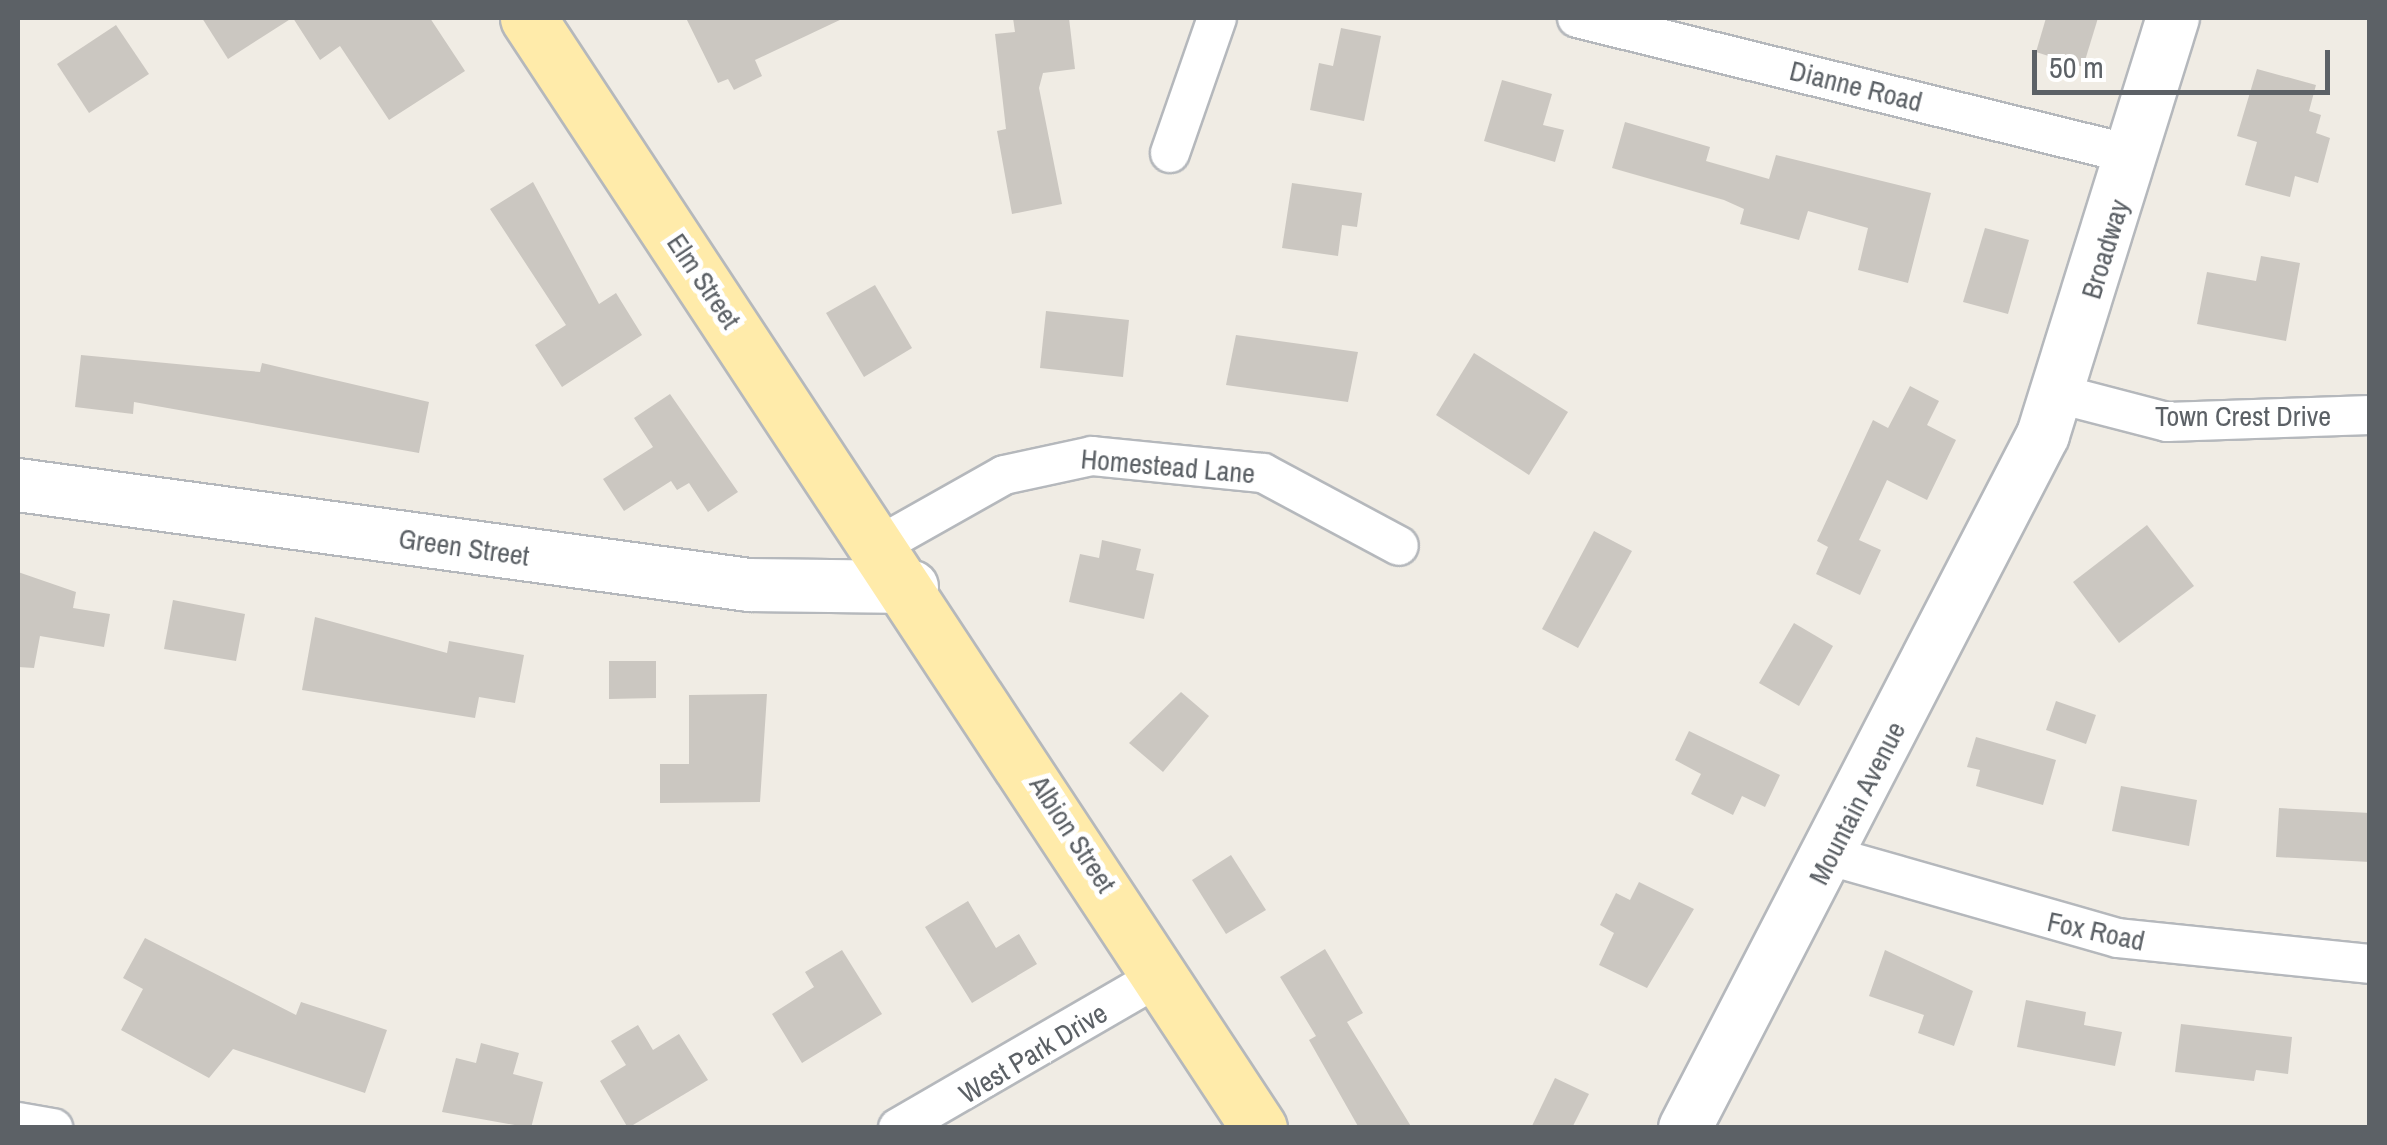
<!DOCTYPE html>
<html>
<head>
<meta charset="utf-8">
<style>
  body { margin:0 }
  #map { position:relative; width:2387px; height:1145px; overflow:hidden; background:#f0ece4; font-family:"Archivo Narrow",sans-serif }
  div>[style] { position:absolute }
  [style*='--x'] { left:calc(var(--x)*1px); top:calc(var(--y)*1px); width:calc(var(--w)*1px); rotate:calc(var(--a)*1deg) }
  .building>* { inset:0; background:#cbc7c1 }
  .roads { filter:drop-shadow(2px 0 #b5b8bc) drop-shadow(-2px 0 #b5b8bc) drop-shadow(0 2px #b5b8bc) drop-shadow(0 -2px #b5b8bc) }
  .street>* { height:38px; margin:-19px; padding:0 19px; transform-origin:19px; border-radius:19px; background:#fff }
  .secondary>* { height:52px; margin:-26px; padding:0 26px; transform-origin:26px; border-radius:26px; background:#fff }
  .primary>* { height:55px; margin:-27.5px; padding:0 27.5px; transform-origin:27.5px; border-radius:27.5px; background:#ffebaa }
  span { translate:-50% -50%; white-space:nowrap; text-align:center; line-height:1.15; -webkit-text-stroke:10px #fff; paint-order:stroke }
  .street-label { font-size:28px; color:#5c6166 }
  .frame { position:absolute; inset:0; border:20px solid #5c6166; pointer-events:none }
  .scale { position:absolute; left:2032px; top:50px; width:298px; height:45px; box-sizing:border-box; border:5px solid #5c6166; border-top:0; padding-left:12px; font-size:30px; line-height:35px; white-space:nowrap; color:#5c6166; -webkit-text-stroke:8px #fff; paint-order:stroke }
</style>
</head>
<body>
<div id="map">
  <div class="building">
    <div style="clip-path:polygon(202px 18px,292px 18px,228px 59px)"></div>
    <div style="clip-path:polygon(293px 18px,430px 18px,465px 71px,389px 120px,340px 46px,320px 60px)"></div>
    <div style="clip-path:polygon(686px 18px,844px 18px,755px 60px,762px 76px,734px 90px,728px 79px,718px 83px)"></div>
    <div style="clip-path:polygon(1013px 18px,1069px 18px,1075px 69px,1043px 73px,1039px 88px,1062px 204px,1012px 214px,997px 131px,1006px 129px,995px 34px,1015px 32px)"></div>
    <div style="clip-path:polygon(2046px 18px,2098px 18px,2083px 67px,2036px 52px)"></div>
    <div style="clip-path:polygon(116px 25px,149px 74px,89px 113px,57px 64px)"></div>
    <div style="clip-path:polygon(1341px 28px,1381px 36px,1364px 121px,1310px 110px,1319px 63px,1333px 66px)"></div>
    <div style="clip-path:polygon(2257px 69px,2316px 85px,2309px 111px,2321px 115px,2316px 133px,2330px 138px,2318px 183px,2295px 176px,2290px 197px,2245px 185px,2257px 142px,2237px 136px)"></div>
    <div style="clip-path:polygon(1502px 80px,1552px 94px,1543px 125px,1564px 130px,1555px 162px,1484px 141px)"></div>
    <div style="clip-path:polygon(1625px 122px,1710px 147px,1706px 161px,1769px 179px,1776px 155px,1931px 193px,1908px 283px,1858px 270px,1868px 228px,1808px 211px,1799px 240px,1740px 224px,1744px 209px,1724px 200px,1612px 168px)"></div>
    <div style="clip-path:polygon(533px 182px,599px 304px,616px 293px,642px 335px,562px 387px,535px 345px,566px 325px,490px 209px)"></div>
    <div style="clip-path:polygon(1292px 183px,1362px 193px,1357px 227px,1342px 225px,1338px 256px,1282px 248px)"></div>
    <div style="clip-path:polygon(1985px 228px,2029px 240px,2008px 314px,1963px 302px)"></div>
    <div style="clip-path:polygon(2261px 256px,2300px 263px,2286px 341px,2197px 324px,2207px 272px,2256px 281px)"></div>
    <div style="clip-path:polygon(875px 285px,912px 348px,864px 377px,826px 313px)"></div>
    <div style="clip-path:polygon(1046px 311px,1129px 320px,1123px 377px,1040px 368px)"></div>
    <div style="clip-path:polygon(1236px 335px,1358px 352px,1348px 402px,1226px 385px)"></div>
    <div style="clip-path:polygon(1474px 353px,1568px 412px,1529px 475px,1436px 415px)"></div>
    <div style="clip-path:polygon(81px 355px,260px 372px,262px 363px,429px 402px,419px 453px,134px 402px,133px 414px,75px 407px)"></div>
    <div style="clip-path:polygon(1910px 386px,1939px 401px,1927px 425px,1956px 440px,1927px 500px,1887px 480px,1859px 540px,1881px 550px,1860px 595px,1816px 574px,1828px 547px,1817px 541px,1873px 420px,1888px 428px)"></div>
    <div style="clip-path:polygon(670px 394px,738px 492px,708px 512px,689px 483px,677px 490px,671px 481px,624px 511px,603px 479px,653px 447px,634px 418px)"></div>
    <div style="clip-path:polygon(2147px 525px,2194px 586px,2119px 643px,2073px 582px)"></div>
    <div style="clip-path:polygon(1594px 531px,1632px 551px,1578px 648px,1542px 629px)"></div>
    <div style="clip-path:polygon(1102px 540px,1141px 549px,1136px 570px,1154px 574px,1144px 619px,1069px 602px,1080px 554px,1099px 558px)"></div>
    <div style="clip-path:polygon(18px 572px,76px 592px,73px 608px,110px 614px,104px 647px,40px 636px,34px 668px,18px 667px)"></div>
    <div style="clip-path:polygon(173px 600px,245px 614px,236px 661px,164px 649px)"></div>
    <div style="clip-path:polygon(315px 617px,447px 653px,449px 641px,524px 655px,515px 703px,479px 697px,475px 718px,302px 690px)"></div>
    <div style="clip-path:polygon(1794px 623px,1833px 646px,1799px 706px,1759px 683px)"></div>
    <div style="clip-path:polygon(609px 661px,656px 661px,656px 698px,609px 699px)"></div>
    <div style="clip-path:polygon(1181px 692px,1209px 716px,1163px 772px,1129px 743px)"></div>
    <div style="clip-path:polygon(767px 694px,760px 802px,660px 803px,660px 764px,689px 764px,689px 695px)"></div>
    <div style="clip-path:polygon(2056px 701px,2096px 715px,2086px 744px,2046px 730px)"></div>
    <div style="clip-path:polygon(1689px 731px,1780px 775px,1765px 807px,1742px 796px,1733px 815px,1691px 794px,1701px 774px,1675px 760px)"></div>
    <div style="clip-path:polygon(1976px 737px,2056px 760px,2043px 805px,1976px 786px,1980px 770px,1967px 767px)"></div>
    <div style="clip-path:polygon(2121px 786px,2197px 800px,2189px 846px,2112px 831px)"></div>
    <div style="clip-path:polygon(2279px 808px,2370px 813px,2370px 862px,2276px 857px)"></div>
    <div style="clip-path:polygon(1231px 855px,1266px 910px,1226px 934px,1192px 880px)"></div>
    <div style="clip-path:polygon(1639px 882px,1694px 909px,1647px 988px,1599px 965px,1614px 933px,1600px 925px,1616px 893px,1630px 900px)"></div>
    <div style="clip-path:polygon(968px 901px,996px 948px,1019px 934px,1037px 964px,972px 1003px,925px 927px)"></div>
    <div style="clip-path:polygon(145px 938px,296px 1015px,301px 1002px,387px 1030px,365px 1093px,233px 1049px,209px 1078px,121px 1030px,143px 989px,123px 978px)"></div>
    <div style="clip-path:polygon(1325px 949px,1363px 1013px,1347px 1022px,1412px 1128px,1359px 1128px,1309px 1040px,1316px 1036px,1280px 977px)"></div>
    <div style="clip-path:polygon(842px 950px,882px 1014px,802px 1063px,772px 1014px,814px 987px,805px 972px)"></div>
    <div style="clip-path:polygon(1885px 950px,1973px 991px,1954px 1046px,1918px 1033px,1924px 1015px,1869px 996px)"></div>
    <div style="clip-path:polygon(2026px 1000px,2086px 1012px,2084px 1025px,2122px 1032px,2115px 1066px,2017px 1047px)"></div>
    <div style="clip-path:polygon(2181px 1024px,2292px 1037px,2288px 1074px,2256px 1070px,2254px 1081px,2175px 1072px)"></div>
    <div style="clip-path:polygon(638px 1025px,653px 1050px,679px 1034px,708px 1080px,628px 1128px,600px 1081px,626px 1065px,611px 1041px)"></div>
    <div style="clip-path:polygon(481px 1043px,519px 1053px,513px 1074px,543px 1082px,531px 1128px,442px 1112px,456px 1058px,476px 1063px)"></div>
    <div style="clip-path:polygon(1555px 1078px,1589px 1094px,1572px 1128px,1531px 1128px)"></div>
  </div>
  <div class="roads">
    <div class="street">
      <div style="--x:1577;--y:18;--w:574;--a:13.82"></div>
      <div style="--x:1170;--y:153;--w:143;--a:-70.8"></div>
      <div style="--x:2059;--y:394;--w:112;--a:14.5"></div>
      <div style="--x:2167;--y:422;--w:203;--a:-2"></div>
      <div style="--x:880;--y:545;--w:142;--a:-29.4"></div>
      <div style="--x:1004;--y:475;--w:90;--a:-12.2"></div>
      <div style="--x:1092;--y:456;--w:172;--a:5.7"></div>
      <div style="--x:1263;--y:473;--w:154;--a:28.2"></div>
      <div style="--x:1830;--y:856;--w:299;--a:15.9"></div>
      <div style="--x:2118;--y:938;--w:253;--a:5.9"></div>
      <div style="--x:18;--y:1122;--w:36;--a:10"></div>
      <div style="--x:898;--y:1128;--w:309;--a:-30.1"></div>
    </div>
    <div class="secondary">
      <div style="--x:18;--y:485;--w:738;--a:7.79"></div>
      <div style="--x:749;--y:585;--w:163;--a:0.7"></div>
      <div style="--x:1685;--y:1128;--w:780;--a:-62.68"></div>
      <div style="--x:2043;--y:435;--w:437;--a:-72.7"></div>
    </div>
    <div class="primary">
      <div style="--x:528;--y:18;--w:1329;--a:56.63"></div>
    </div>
  </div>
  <div class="street-label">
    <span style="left:1856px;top:86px;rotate:14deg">Dianne Road</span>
    <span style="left:2105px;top:249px;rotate:-73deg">Broadway</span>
    <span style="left:704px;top:281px;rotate:56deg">Elm Street</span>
    <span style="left:2243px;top:416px">Town Crest Drive</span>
    <span style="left:1168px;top:466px;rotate:5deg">Homestead Lane</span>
    <span style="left:464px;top:547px;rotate:8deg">Green Street</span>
    <span style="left:1857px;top:803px;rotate:-63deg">Mountain Avenue</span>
    <span style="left:1073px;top:834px;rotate:57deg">Albion Street</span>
    <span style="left:2096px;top:931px;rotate:12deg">Fox Road</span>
    <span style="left:1033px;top:1053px;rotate:-31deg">West Park Drive</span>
  </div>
  <div class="frame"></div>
  <div class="scale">50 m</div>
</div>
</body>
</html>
